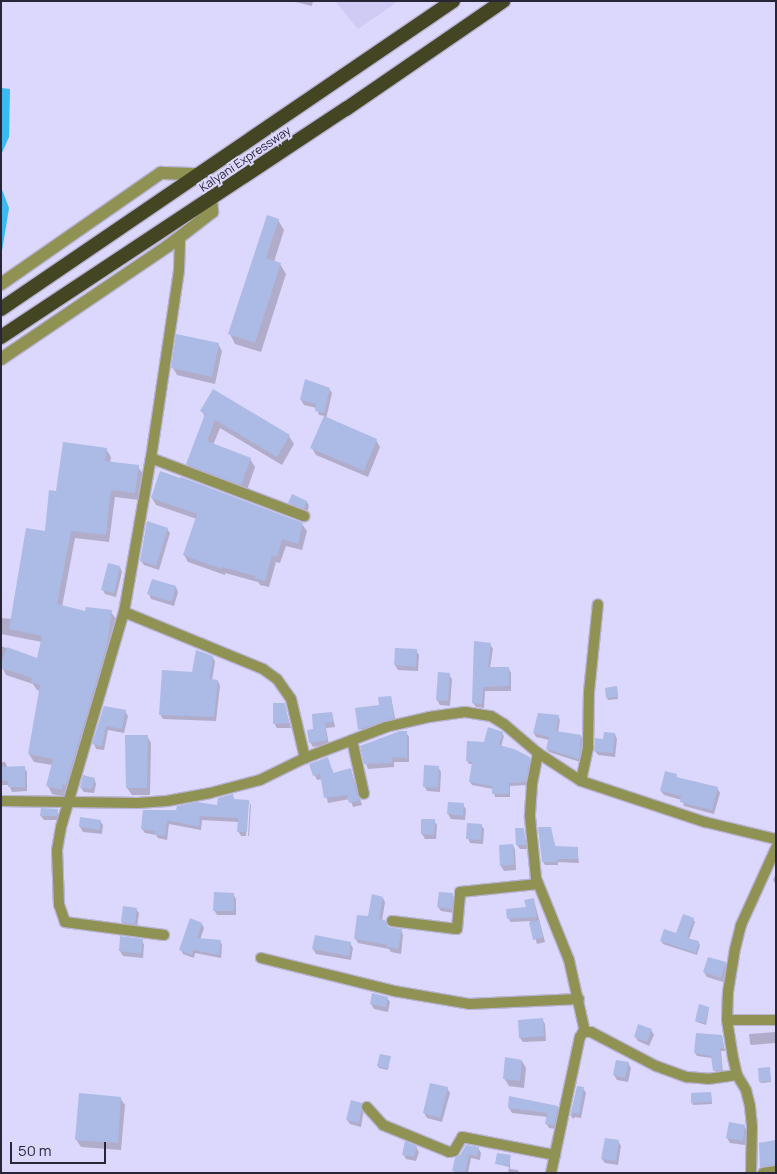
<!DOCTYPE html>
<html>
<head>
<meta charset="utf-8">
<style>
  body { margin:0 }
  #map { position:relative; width:777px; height:1174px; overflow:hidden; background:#dcd7fc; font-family:Manrope,sans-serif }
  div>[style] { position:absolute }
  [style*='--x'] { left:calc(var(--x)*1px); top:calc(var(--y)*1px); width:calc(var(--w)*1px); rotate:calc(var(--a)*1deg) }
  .built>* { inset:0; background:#d0cbf5 }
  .water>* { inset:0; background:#3bbaf1 }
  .shadow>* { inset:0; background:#0003 }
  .building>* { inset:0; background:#acbae6 }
  .roads { filter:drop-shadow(1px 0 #b8b3d5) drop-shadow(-1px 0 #b8b3d5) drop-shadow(0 1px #b8b3d5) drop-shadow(0 -1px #b8b3d5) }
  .minor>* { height:10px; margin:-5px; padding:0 5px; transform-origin:5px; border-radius:5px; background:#8f9252 }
  .tertiary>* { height:12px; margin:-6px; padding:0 6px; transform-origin:6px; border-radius:6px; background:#8f9252 }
  .trunk>* { height:14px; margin:-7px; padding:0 7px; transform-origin:7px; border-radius:7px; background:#444523 }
  span { translate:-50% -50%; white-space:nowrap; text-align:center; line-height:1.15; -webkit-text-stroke:4px #dcd7fc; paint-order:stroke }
  .street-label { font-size:12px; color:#282537 }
  .frame { position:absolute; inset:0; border:2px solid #282537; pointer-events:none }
  .scale { position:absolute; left:10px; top:1142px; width:96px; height:22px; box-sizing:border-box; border:2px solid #282537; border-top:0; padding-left:6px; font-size:15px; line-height:18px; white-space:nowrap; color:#282537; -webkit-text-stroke:4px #dcd7fc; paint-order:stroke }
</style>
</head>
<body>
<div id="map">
  <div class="built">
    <div style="clip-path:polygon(335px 1px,399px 1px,358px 29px)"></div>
  </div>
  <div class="water">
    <div style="clip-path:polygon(1px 88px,10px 89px,9px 137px,1px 155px)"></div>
    <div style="clip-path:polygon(1px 187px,9px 208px,2px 251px,1px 251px)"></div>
  </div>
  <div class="shadow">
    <div style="clip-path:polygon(292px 1px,313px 1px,312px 6px)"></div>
    <div style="clip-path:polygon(278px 220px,284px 230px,274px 262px,280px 264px,286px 274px,261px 352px,235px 344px,230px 334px)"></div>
    <div style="clip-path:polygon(218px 344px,222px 351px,215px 384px,177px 375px,173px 368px)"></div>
    <div style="clip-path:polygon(329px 389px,332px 393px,326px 419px,376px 440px,380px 447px,368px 477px,316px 455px,312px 448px,325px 416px,319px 415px,317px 408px,304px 405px,301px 400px)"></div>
    <div style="clip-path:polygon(202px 411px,289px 436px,294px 444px,282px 465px,220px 428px,213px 445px,250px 459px,255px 467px,246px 493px,192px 472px,187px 464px,205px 417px)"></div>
    <div style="clip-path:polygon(106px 449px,111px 457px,110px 463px,138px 467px,143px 474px,139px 500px,115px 497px,109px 542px,75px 538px,62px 607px,86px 612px,111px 612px,116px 619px,111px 653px,66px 797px,52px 794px,48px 786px,52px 765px,34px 762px,29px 754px,40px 691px,37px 690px,33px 684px,6px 675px,2px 667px,4px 660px,1px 660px,1px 646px,38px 660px,42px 642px,1px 634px,1px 618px,13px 619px,27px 529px,46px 533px,57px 492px)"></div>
    <div style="clip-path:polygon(181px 480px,302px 524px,307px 531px,302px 550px,286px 546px,280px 563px,276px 562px,269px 587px,260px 585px,258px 582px,225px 573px,225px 575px,188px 562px,184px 555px,197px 519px,156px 505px,152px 498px)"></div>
    <div style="clip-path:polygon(307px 502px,309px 506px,307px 513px,292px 507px,290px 503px)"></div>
    <div style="clip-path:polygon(167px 529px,170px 533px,159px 570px,144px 565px,141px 561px)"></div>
    <div style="clip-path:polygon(120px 567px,122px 572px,116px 597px,105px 594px,103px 590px)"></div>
    <div style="clip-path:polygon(176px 587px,178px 592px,174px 606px,151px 599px,149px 594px)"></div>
    <div style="clip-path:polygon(490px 644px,493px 649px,490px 668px,509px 669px,511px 673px,511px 691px,485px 691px,484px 708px,476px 707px,473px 703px)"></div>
    <div style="clip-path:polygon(416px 650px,419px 655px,418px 671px,398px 670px,395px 665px)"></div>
    <div style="clip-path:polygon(213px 657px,215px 662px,212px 680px,218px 681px,220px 686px,216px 721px,163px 719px,160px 714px,193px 673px)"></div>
    <div style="clip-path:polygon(449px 675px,452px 679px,450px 706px,440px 705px,437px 700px)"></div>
    <div style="clip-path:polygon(617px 688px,618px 699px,608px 700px,607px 698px)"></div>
    <div style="clip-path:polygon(391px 697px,396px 723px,362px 734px,357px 709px,380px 706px)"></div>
    <div style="clip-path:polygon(284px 704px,291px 728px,277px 728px,274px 723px)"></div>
    <div style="clip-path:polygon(105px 707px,125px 711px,128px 716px,124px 733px,108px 730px,104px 750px,96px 749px,94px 744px)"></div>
    <div style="clip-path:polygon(332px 713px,335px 727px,326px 728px,329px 745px,313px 747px,310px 742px)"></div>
    <div style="clip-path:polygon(558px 716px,560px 720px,558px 732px,581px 736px,583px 740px,580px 762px,549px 752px,547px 749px,549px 740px,536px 737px,534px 733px)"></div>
    <div style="clip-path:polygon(406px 732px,409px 737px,409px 762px,394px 762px,394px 767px,368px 769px,366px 764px,379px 742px,378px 739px)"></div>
    <div style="clip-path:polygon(502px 733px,504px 736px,501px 747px,529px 758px,531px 761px,527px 785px,510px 786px,510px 797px,495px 797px,493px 789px,472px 785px,470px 782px,473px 764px,469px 764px,467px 761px,485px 744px)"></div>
    <div style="clip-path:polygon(615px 734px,617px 739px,615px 757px,598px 755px,595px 751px)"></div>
    <div style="clip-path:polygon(147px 736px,151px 743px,150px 795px,132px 795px,127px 788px)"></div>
    <div style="clip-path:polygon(327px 758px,334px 774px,351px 770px,362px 805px,353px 807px,350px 799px,328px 803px,322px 779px,317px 780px,310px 765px)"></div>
    <div style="clip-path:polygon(1px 762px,5px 762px,8px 768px,24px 768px,27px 772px,27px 791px,12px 792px,9px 785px,1px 785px)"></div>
    <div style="clip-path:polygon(438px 767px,441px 772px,440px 792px,427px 791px,424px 786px)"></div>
    <div style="clip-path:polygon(676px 775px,678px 779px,717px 788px,720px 793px,714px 814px,684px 806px,682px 800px,664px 795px,661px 791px)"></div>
    <div style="clip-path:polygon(94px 779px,96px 784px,94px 793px,84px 792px,81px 788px)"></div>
    <div style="clip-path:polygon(232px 796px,235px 800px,248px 801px,250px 804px,248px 804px,246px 836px,241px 836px,238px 831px,239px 822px,202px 820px,201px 830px,169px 824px,167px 840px,158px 838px,156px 835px,145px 833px,142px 829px,177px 811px,219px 806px)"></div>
    <div style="clip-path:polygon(449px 803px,463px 805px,466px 809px,465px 820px,451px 819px,448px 814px)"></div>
    <div style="clip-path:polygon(250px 804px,251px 805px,249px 836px,248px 836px)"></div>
    <div style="clip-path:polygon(57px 810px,59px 820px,44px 820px,41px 816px)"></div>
    <div style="clip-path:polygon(81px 819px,100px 821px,103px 825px,102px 834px,83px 832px,80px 827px)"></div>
    <div style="clip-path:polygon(434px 821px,437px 825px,436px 839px,425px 839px,422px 834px)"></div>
    <div style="clip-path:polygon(481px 825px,484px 829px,483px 844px,470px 843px,468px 838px)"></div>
    <div style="clip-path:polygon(550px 828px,556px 848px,577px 848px,579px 863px,558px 862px,558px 865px,545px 865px,543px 862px)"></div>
    <div style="clip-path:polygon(523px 829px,528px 849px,520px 849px,517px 845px)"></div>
    <div style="clip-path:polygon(513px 845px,515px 850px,516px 870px,504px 871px,501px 866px,500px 846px)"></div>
    <div style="clip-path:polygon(776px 873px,776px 885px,773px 880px)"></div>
    <div style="clip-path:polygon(233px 894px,236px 899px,236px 915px,217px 915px,214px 910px)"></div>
    <div style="clip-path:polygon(452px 895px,455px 899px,454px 913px,441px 911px,438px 907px)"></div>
    <div style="clip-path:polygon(383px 898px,385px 902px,382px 921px,388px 928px,401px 930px,403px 935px,401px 954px,391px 952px,389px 949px,358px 943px,355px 938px)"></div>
    <div style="clip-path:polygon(534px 900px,545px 942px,537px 944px,530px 921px,510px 922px,507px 911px,527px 908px)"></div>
    <div style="clip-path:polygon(136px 909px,139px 913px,137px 928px,125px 927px,122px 922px)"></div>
    <div style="clip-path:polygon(693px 919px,695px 922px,689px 939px,698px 942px,700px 945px,697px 955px,663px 944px,661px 941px,677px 935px)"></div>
    <div style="clip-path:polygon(202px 924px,204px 928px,200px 940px,220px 941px,222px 945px,221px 958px,195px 953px,194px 958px,183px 954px,181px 950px)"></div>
    <div style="clip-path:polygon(142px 940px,144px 945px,143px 958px,123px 956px,120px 951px)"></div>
    <div style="clip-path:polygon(350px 943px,353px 948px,351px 960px,316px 954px,313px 949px)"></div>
    <div style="clip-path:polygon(725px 963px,728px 968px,723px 982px,707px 977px,704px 972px)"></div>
    <div style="clip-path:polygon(387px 998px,390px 1002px,388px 1012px,374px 1009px,371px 1004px)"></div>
    <div style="clip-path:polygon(709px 1008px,706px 1025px,697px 1022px,696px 1021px)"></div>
    <div style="clip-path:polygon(542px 1019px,545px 1024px,546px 1041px,523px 1042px,520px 1038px)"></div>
    <div style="clip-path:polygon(651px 1030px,654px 1035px,649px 1046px,638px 1041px,635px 1036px)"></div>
    <div style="clip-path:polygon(776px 1032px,776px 1043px,751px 1045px,750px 1043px,749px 1034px)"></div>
    <div style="clip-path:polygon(722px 1036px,725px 1051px,721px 1051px,723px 1073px,716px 1074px,712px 1058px,697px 1056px,695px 1053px)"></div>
    <div style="clip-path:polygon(390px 1057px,388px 1070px,379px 1068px,378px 1066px)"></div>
    <div style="clip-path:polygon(522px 1061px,526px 1068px,524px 1088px,509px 1086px,504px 1078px)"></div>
    <div style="clip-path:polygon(628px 1063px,631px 1068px,628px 1082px,617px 1080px,614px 1075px)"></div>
    <div style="clip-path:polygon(769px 1069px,771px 1082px,761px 1083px,760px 1082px)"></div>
    <div style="clip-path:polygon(578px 1087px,583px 1088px,586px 1093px,581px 1118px,575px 1117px,573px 1119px,571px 1116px)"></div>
    <div style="clip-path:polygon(447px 1088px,450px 1093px,442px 1122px,427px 1118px,424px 1113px)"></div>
    <div style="clip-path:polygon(711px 1095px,712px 1104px,693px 1105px,692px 1103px)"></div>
    <div style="clip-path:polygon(120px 1098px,125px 1105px,121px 1150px,81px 1147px,76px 1139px)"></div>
    <div style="clip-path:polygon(361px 1104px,364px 1109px,361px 1127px,350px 1124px,347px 1120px)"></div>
    <div style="clip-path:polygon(558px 1107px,560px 1111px,556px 1129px,549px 1128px,546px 1123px,548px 1117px,512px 1113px,509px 1108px)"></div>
    <div style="clip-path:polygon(744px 1126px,747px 1131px,745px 1145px,730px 1143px,727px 1138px)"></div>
    <div style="clip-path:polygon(618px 1141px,621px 1146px,618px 1165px,605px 1163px,602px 1159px)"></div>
    <div style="clip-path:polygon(776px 1142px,776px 1173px,764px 1173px,761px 1167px)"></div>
    <div style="clip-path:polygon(416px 1147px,419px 1152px,416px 1161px,406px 1159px,403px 1154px)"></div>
    <div style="clip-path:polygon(478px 1148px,481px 1153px,480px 1160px,471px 1158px,468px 1173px,454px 1173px,461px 1156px)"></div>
    <div style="clip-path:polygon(510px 1156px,510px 1169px,518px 1170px,519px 1173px,508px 1173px,509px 1167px,497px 1164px)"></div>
  </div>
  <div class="building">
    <div style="clip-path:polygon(267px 215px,279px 219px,266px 258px,281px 263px,255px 343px,228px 334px)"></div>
    <div style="clip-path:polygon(176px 334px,219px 343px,212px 377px,171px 368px)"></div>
    <div style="clip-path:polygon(305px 379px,330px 388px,324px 413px,315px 411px,316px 404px,300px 400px)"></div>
    <div style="clip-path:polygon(213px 389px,290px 435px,277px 457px,215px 420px,207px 441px,251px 458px,241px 485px,186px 464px,205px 414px,200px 411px)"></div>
    <div style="clip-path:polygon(324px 416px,377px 439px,364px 471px,310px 448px)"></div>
    <div style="clip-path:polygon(63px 442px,107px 448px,105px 461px,139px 465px,135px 493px,111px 490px,106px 535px,71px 531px,57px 604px,85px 611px,86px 607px,112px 610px,107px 644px,66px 785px,63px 784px,62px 790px,46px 786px,53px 759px,28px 754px,40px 685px,31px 682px,32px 678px,1px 668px,1px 664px,7px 647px,37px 658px,42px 636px,9px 629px,26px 528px,45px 531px,49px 490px,56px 491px)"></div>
    <div style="clip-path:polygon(160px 471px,180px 478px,181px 477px,303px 523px,298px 544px,282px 539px,277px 557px,272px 555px,265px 581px,254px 578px,255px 576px,222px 567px,221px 569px,183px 555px,197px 514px,151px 498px)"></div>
    <div style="clip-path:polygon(292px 494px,307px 501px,304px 509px,288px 503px)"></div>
    <div style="clip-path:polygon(147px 521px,168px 528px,156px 566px,140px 561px)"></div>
    <div style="clip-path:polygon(108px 563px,120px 566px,114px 593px,101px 590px)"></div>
    <div style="clip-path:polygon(152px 579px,176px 586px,172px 602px,147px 594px)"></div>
    <div style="clip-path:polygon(474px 641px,491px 643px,488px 667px,509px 667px,509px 686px,483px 687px,482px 704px,472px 703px)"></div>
    <div style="clip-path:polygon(395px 648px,417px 649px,416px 667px,394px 665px)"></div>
    <div style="clip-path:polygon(196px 650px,213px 656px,210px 679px,218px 680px,214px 717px,159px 715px,162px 670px,192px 672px)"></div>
    <div style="clip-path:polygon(438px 672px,450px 673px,448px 701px,436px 700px)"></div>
    <div style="clip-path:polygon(617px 686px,618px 697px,606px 698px,605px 688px)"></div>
    <div style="clip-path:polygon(391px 696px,394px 718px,358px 730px,355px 708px,379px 705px,378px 697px)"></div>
    <div style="clip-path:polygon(273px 703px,285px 703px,289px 723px,273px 724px)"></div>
    <div style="clip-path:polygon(104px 706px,126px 710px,122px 729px,106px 726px,102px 746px,92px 744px)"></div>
    <div style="clip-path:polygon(332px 712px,333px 722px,325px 723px,327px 740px,309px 743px,307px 730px,313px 729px,312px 714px)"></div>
    <div style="clip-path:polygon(538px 713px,559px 715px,556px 731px,581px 735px,579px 759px,546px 749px,549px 737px,533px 733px)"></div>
    <div style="clip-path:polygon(488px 727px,503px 732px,499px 745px,514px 749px,530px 757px,526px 782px,509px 783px,509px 794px,492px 794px,492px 786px,469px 782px,472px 762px,466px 761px,467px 741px,484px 742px)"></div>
    <div style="clip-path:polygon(400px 731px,407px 731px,407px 758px,392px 757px,392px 763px,364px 764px,360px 746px)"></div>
    <div style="clip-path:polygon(604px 732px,615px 733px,613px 753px,594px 751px,595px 738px,603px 739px)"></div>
    <div style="clip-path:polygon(125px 735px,148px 735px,147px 788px,126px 788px)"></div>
    <div style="clip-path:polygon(328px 757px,333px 773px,351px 768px,357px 795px,361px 800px,349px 803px,347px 795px,324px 798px,320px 774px,313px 776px,309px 764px)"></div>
    <div style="clip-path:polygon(424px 765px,439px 766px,438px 788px,423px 787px)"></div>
    <div style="clip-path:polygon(25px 766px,25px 787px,8px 787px,8px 781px,1px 781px,1px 767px)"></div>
    <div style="clip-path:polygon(665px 771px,677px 774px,676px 777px,718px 787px,712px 810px,680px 802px,681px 796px,660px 791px)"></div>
    <div style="clip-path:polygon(83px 775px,95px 778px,92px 789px,80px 788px)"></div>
    <div style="clip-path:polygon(233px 794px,234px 799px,249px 800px,247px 832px,237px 832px,238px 818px,200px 816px,199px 827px,167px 820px,165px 836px,154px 834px,155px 831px,141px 829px,143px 810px,176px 810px,177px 806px,197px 802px,217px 805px,218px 798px)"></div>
    <div style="clip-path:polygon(448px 802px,464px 803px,463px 816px,447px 814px)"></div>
    <div style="clip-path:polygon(41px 808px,58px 809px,57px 816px,40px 816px)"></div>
    <div style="clip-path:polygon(80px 817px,101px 820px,100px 830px,79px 827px)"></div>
    <div style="clip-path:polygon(421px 819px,435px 819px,434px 835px,421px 834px)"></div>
    <div style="clip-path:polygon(467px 823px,482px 824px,481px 840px,466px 839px)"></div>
    <div style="clip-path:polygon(538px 827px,551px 827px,555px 846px,578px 847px,578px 859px,557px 859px,557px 862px,542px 862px)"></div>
    <div style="clip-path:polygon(515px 828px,524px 828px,526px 845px,516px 845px)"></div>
    <div style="clip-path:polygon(513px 844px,514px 865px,500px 866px,499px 845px)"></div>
    <div style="clip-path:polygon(214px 892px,234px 893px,234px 911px,213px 911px)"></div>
    <div style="clip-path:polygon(439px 892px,453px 893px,452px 909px,437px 907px)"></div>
    <div style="clip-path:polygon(372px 894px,383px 897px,379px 919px,385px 920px,388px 927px,402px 929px,398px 949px,387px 947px,387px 945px,354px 939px,357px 915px,368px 916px)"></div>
    <div style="clip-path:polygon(534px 898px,537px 917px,507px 919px,506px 909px,526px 907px,524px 900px)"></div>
    <div style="clip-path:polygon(123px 906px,137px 908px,135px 924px,121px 922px)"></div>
    <div style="clip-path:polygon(683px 914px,694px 918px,687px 938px,699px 941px,696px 953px,660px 941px,664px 929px,676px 933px)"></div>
    <div style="clip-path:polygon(190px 918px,202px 923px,197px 938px,221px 940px,219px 955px,193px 950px,192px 955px,179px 950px)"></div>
    <div style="clip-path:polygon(539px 920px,543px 937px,533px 940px,529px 922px)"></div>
    <div style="clip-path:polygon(315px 935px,351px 942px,349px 956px,312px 949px)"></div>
    <div style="clip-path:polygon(120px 936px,143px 939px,141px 954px,119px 951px)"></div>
    <div style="clip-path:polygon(708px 957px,726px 962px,721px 978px,703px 972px)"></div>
    <div style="clip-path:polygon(372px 993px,388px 997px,386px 1007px,370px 1004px)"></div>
    <div style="clip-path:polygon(699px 1004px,709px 1007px,705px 1023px,695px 1021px)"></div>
    <div style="clip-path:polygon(543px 1018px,544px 1036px,519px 1038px,518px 1020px)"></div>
    <div style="clip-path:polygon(638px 1024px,652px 1029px,647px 1042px,634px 1037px)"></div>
    <div style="clip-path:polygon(696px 1033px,722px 1035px,724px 1048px,720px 1048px,722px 1070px,713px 1071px,711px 1056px,694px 1053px)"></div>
    <div style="clip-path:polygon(380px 1054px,391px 1056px,388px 1069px,377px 1066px)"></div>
    <div style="clip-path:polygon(505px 1057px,522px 1060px,520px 1081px,503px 1079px)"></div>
    <div style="clip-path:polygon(616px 1060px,629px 1062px,625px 1078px,613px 1075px)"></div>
    <div style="clip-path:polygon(770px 1067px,771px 1081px,759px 1082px,758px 1068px)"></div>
    <div style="clip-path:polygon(430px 1083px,448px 1087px,440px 1118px,423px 1113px)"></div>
    <div style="clip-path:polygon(577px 1086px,584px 1087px,579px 1114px,573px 1113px,570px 1116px)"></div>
    <div style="clip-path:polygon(711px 1092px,712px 1102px,691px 1103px,691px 1093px)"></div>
    <div style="clip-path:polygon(79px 1093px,121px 1097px,118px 1143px,75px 1140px)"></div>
    <div style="clip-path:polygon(509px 1096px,558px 1106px,554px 1125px,545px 1124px,547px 1113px,508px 1108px)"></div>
    <div style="clip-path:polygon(351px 1100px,362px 1103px,359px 1123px,346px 1120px)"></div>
    <div style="clip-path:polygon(729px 1122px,745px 1125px,743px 1141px,726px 1138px)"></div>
    <div style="clip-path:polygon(605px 1138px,619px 1140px,616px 1161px,601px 1159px)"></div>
    <div style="clip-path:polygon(776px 1140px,776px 1164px,760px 1167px,759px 1143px)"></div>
    <div style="clip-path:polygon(405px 1141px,417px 1146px,414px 1157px,402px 1155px)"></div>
    <div style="clip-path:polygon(466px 1145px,479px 1147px,477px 1156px,469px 1154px,465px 1173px,452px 1171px,455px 1158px,460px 1155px)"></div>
    <div style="clip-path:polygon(497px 1153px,511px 1155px,509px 1166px,495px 1164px)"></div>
  </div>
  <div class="roads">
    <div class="minor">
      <div style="--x:151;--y:458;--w:164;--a:20.8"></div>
      <div style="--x:124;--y:612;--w:150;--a:22.3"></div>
      <div style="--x:263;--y:669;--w:17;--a:36"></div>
      <div style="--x:277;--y:679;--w:24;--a:55"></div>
      <div style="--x:291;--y:699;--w:61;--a:76.7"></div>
      <div style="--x:352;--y:740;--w:55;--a:77.5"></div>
      <div style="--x:538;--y:753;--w:33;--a:101"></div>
      <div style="--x:532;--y:785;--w:32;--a:94"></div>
      <div style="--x:530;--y:817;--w:61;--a:84.4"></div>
      <div style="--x:536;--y:878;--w:88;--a:68.1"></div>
      <div style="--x:569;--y:960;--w:74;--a:77.5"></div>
      <div style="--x:581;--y:781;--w:35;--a:-78"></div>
      <div style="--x:588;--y:747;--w:55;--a:-89"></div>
      <div style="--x:589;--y:692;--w:88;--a:-84.2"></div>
      <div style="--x:1;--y:801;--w:137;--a:0.8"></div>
      <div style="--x:138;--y:803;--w:29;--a:-4"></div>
      <div style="--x:167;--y:801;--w:44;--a:-10.5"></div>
      <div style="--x:210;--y:793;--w:52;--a:-14.6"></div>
      <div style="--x:260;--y:780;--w:50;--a:-26.1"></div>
      <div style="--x:305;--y:758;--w:87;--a:-20.9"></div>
      <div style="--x:386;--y:727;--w:44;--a:-13.1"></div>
      <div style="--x:429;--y:717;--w:36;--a:-8"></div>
      <div style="--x:465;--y:712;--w:26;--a:9"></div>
      <div style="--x:491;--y:716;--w:15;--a:32"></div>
      <div style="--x:504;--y:724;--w:45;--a:40.5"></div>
      <div style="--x:538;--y:753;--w:51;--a:33.1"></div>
      <div style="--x:581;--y:781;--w:131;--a:18.3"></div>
      <div style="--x:705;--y:822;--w:73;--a:13.5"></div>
      <div style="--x:392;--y:921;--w:65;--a:7"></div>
      <div style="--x:457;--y:929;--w:37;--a:-85"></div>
      <div style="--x:460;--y:892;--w:78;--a:-5.9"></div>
      <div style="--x:164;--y:935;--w:100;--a:-172.5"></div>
      <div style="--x:65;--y:922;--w:18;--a:-109"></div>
      <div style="--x:59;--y:905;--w:55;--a:-92.1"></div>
      <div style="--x:57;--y:850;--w:23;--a:-80"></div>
      <div style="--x:61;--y:827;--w:224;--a:-73.7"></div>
      <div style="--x:124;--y:612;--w:156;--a:-80.1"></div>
      <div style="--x:151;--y:458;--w:190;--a:-81.5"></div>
      <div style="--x:179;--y:270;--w:34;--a:-88"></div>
      <div style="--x:261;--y:958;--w:137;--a:13.9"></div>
      <div style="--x:394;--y:991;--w:76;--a:9.8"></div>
      <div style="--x:469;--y:1004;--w:110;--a:-2.6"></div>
      <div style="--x:727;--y:1020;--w:49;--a:0"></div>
      <div style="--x:367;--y:1107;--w:24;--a:48"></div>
      <div style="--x:383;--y:1125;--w:71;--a:22.2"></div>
      <div style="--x:449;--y:1152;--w:5;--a:-11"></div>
      <div style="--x:454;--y:1151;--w:16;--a:-60"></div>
      <div style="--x:462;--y:1137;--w:95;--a:11"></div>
      <div style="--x:551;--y:1173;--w:139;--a:-78"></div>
      <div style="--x:580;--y:1037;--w:6;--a:-59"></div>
      <div style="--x:583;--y:1032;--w:8;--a:0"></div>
      <div style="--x:591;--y:1032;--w:73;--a:27.6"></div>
      <div style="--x:656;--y:1066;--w:33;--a:20"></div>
      <div style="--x:687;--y:1077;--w:21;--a:5"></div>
      <div style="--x:708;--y:1079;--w:29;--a:-8"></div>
      <div style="--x:751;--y:1173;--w:47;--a:-88.8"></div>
      <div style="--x:752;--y:1126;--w:20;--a:-96"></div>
      <div style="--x:750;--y:1106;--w:16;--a:-104"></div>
      <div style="--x:746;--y:1090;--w:17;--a:-121"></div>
      <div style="--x:737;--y:1075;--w:17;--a:-103"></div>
      <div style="--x:733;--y:1058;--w:38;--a:-99"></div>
      <div style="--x:727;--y:1020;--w:28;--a:-88"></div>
      <div style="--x:728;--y:992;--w:44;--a:-80.8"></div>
      <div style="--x:735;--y:949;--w:25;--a:-76"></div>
      <div style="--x:741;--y:925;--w:85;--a:-65.6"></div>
      <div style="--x:763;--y:1173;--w:13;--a:-9"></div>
    </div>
    <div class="tertiary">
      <div style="--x:1;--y:284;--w:195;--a:-34.8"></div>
      <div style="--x:161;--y:173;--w:38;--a:2"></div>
      <div style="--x:1;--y:359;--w:202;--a:-34.1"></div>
      <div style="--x:168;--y:246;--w:56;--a:-37.7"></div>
      <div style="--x:212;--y:212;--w:13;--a:-94"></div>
    </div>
    <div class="trunk">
      <div style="--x:1;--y:309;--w:547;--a:-34.27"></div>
      <div style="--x:1;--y:337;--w:414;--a:-33.5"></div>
      <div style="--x:346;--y:109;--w:191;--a:-34.5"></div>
    </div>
  </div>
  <div class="street-label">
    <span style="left:245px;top:159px;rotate:-34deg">Kalyani Expressway</span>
  </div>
  <div class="frame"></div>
  <div class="scale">50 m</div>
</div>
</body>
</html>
